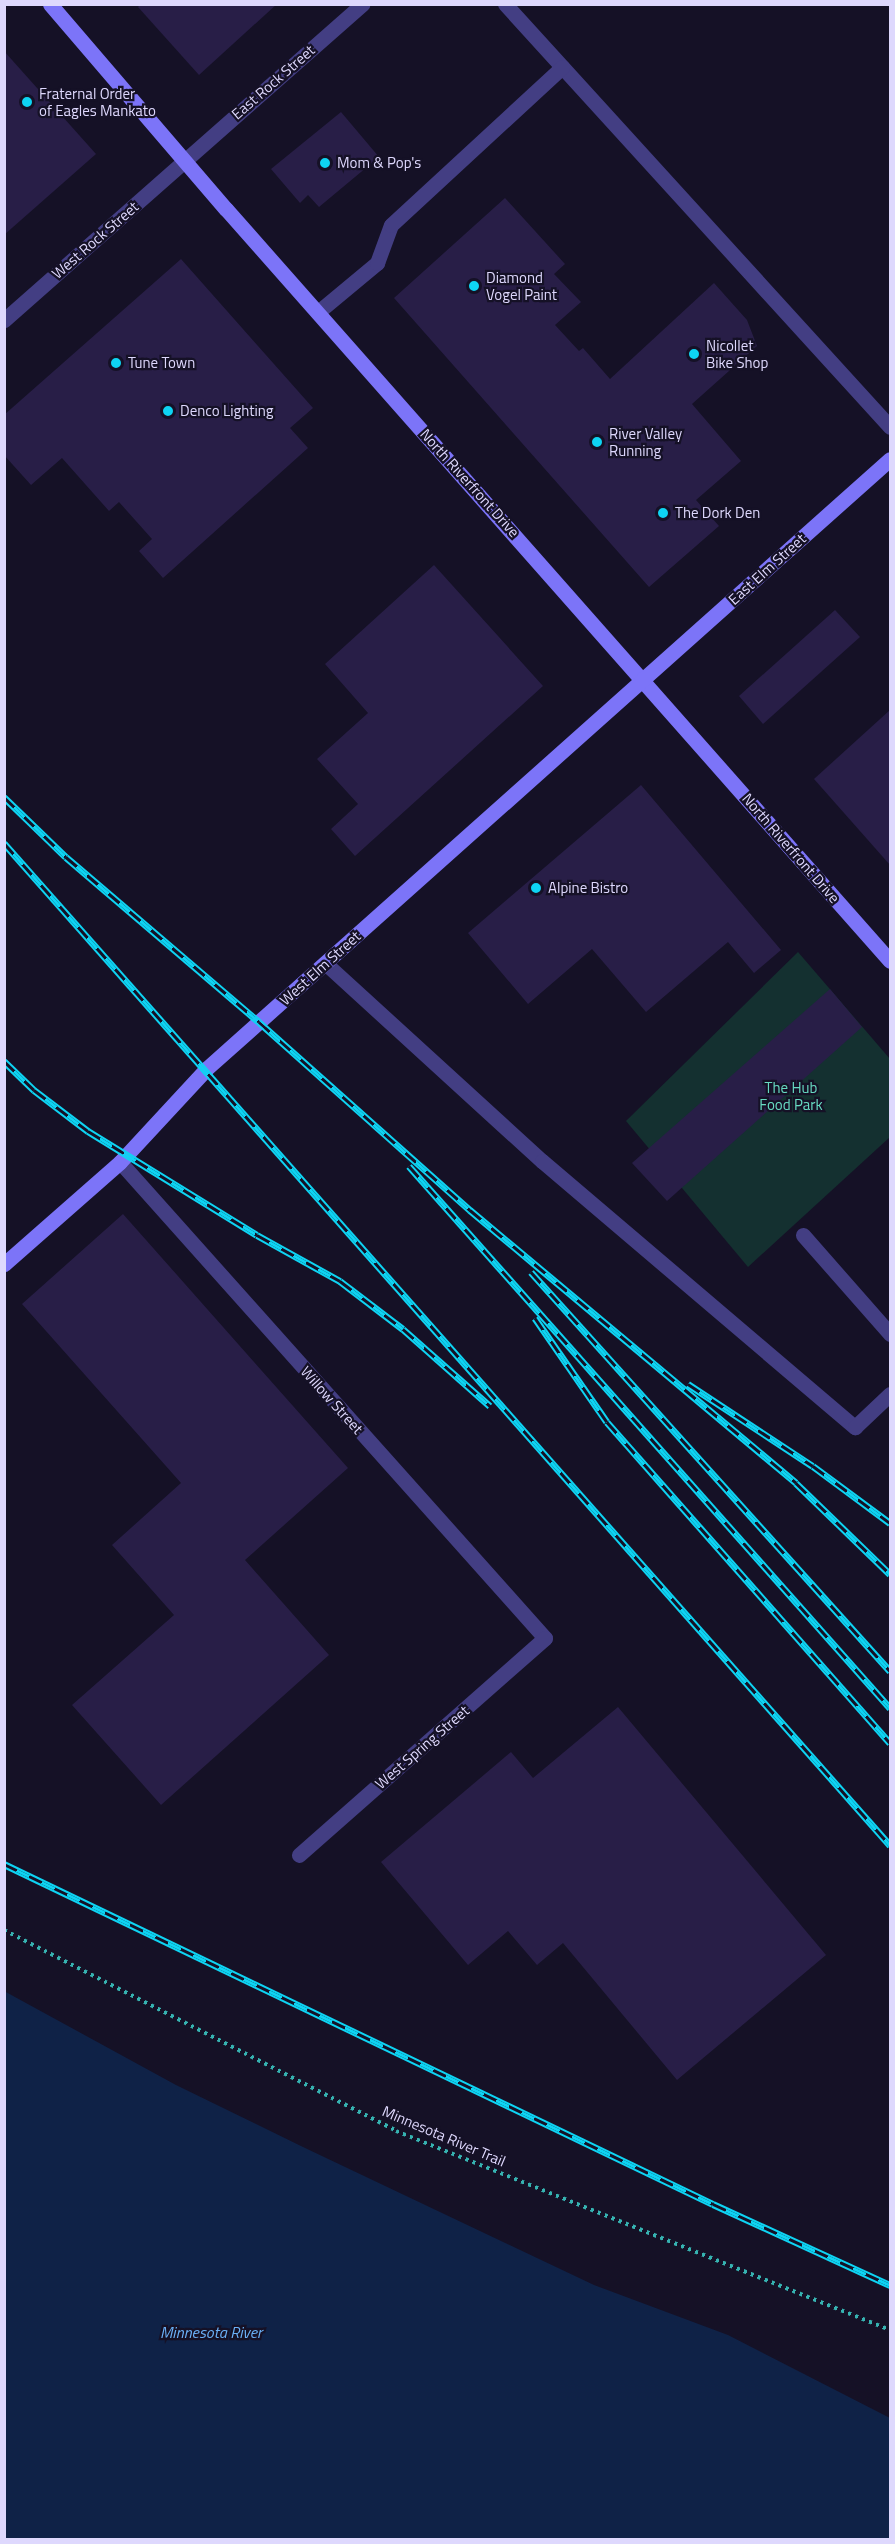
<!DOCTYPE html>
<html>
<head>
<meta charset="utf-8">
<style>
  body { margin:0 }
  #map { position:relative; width:895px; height:2544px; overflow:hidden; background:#151126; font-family:"Titillium Web",sans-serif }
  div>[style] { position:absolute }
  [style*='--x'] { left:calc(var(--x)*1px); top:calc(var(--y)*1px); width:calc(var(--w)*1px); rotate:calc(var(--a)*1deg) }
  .green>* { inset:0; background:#143030 }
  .water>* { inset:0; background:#0f2247 }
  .building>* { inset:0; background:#281e47 }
  .path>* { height:4px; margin-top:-2px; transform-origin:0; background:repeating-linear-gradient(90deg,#36b3b1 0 3px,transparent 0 7.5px) }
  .lane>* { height:15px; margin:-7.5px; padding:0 7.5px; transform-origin:7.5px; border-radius:7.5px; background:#433e83 }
  .street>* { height:15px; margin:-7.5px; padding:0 7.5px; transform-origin:7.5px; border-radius:7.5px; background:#433e83 }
  .secondary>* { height:15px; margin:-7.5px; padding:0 7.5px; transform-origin:7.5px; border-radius:7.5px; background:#7c74f8 }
  .rail>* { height:7px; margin-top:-3.5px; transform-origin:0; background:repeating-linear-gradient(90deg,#151126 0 14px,#0ed4f3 0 28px); box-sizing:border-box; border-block:2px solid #0ed4f3 }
  .dots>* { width:16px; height:16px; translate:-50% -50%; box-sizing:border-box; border:3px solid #151126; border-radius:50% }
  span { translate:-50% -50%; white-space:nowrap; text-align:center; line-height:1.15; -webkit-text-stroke:4.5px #151126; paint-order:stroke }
  .street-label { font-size:15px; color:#ded8fd }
  .poi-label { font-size:15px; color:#ded8fd }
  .left { translate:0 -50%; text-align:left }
  .park-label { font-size:15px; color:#67dac2 }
  .water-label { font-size:16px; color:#6bb1f8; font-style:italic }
  .frame { position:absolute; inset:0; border:6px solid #ded8fd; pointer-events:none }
</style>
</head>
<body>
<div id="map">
  <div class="green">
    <div style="clip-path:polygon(798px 952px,890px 1059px,890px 1137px,748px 1267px,626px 1121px)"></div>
  </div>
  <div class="water">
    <div style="clip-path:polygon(4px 1991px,176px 2085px,303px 2147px,594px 2285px,728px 2335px,890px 2418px,890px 2539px,5px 2539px)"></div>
  </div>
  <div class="building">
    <div style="clip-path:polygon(141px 4px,277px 4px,199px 75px,138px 7px)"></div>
    <div style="clip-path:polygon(4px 51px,96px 154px,4px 235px)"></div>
    <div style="clip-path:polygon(341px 112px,379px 157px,319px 207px,308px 195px,300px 203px,271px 169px)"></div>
    <div style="clip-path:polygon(505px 198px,565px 264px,554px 274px,581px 302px,555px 325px,579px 351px,583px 348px,610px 379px,714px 283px,747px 320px,757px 346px,692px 404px,741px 461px,696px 500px,719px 526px,649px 587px,394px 298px)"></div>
    <div style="clip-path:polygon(181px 259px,313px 408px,290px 428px,308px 448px,163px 578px,139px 551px,152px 539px,119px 502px,109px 511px,62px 458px,31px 485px,4px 455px,4px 415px)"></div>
    <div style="clip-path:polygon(434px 565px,543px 686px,355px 856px,331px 829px,358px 804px,317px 759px,368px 713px,325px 664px)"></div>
    <div style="clip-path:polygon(835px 610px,860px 637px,763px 724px,739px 696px)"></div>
    <div style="clip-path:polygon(890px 710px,890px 865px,814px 779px)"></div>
    <div style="clip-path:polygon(641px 785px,781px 950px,754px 973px,728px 942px,646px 1012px,592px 949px,528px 1004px,468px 933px)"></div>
    <div style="clip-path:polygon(830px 989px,862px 1027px,667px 1201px,632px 1163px)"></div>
    <div style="clip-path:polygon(123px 1214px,348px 1468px,245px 1560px,329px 1655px,161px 1805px,72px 1705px,174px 1615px,112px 1545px,181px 1483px,22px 1304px)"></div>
    <div style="clip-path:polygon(618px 1707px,826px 1955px,677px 2080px,563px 1943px,537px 1965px,508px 1931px,468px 1965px,381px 1862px,511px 1752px,533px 1778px)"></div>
  </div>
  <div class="path">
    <div style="--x:4;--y:1930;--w:441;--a:27.1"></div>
    <div style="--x:396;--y:2131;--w:533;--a:21.94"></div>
  </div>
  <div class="lane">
    <div style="--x:505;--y:4;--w:572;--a:47.69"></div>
    <div style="--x:318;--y:312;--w:77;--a:-39.7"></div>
    <div style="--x:377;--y:263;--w:40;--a:-69.8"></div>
    <div style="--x:391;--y:225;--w:233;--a:-42.7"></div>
    <div style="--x:325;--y:963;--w:294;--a:42.4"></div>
    <div style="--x:542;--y:1161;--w:411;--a:40.4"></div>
    <div style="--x:855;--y:1427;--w:48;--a:-43.3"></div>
    <div style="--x:803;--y:1235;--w:132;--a:48.7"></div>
  </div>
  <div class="street">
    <div style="--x:4;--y:320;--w:478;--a:-41.4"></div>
    <div style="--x:120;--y:1162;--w:638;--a:48.24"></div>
    <div style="--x:545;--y:1638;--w:328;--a:138.6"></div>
  </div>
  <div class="secondary">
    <div style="--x:50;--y:4;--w:270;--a:49.4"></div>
    <div style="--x:226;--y:209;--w:1003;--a:48.56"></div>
    <div style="--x:4;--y:1264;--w:154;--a:-41.3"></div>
    <div style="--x:120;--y:1162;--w:127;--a:-47.2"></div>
    <div style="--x:206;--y:1069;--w:916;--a:-41.73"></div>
  </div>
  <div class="rail">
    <div style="--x:4;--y:797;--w:86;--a:44.1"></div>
    <div style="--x:66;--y:857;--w:254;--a:40.5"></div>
    <div style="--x:259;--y:1022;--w:283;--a:41.7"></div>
    <div style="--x:470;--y:1210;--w:425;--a:39.9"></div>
    <div style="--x:796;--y:1483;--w:131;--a:44.1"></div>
    <div style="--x:4;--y:843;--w:1338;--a:48.52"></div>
    <div style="--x:4;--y:1061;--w:42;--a:44"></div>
    <div style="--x:34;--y:1090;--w:68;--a:37.2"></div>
    <div style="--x:88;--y:1131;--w:198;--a:31.6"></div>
    <div style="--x:257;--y:1235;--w:95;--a:29"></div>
    <div style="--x:340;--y:1281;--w:79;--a:37.3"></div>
    <div style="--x:403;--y:1329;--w:116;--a:41.5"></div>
    <div style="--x:409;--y:1166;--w:725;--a:48.41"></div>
    <div style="--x:531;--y:1272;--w:537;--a:48.02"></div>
    <div style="--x:535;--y:1318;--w:126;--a:55.3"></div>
    <div style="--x:607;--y:1422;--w:428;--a:48.6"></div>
    <div style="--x:688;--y:1384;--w:149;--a:33.3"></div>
    <div style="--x:813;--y:1466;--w:96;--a:36.5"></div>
    <div style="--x:4;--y:1864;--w:786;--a:25.62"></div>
    <div style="--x:713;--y:2204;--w:195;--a:24.6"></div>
  </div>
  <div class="dots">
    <div style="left:27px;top:102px;background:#0ed4f3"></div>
    <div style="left:325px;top:163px;background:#0ed4f3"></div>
    <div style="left:474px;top:286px;background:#0ed4f3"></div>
    <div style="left:694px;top:354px;background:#0ed4f3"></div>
    <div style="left:116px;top:363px;background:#0ed4f3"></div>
    <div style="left:168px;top:411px;background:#0ed4f3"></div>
    <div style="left:597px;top:442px;background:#0ed4f3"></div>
    <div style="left:663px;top:513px;background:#0ed4f3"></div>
    <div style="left:536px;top:888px;background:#0ed4f3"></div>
  </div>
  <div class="street-label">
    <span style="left:273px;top:82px;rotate:-41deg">East Rock Street</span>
    <span style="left:95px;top:240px;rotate:-41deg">West Rock Street</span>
    <span style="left:470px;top:483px;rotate:48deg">North Riverfront Drive</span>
    <span style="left:767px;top:569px;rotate:-42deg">East Elm Street</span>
    <span style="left:791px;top:848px;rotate:49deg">North Riverfront Drive</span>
    <span style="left:320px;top:968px;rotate:-42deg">West Elm Street</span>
    <span style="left:332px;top:1400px;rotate:48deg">Willow Street</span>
    <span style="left:422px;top:1747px;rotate:-41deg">West Spring Street</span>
    <span style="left:444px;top:2136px;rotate:23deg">Minnesota River Trail</span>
  </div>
  <div class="poi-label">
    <span class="left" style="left:39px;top:102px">Fraternal Order<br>of Eagles Mankato</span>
    <span class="left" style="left:337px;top:163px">Mom &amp; Pop's</span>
    <span class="left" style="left:486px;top:286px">Diamond<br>Vogel Paint</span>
    <span class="left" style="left:706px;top:354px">Nicollet<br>Bike Shop</span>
    <span class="left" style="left:128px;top:363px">Tune Town</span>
    <span class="left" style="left:180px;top:411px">Denco Lighting</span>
    <span class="left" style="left:609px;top:442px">River Valley<br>Running</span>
    <span class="left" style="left:675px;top:513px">The Dork Den</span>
    <span class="left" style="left:548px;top:888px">Alpine Bistro</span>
  </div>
  <div class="park-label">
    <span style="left:791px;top:1096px">The Hub<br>Food Park</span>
  </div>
  <div class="water-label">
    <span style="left:211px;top:2332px">Minnesota River</span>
  </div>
  <div class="frame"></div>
</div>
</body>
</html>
